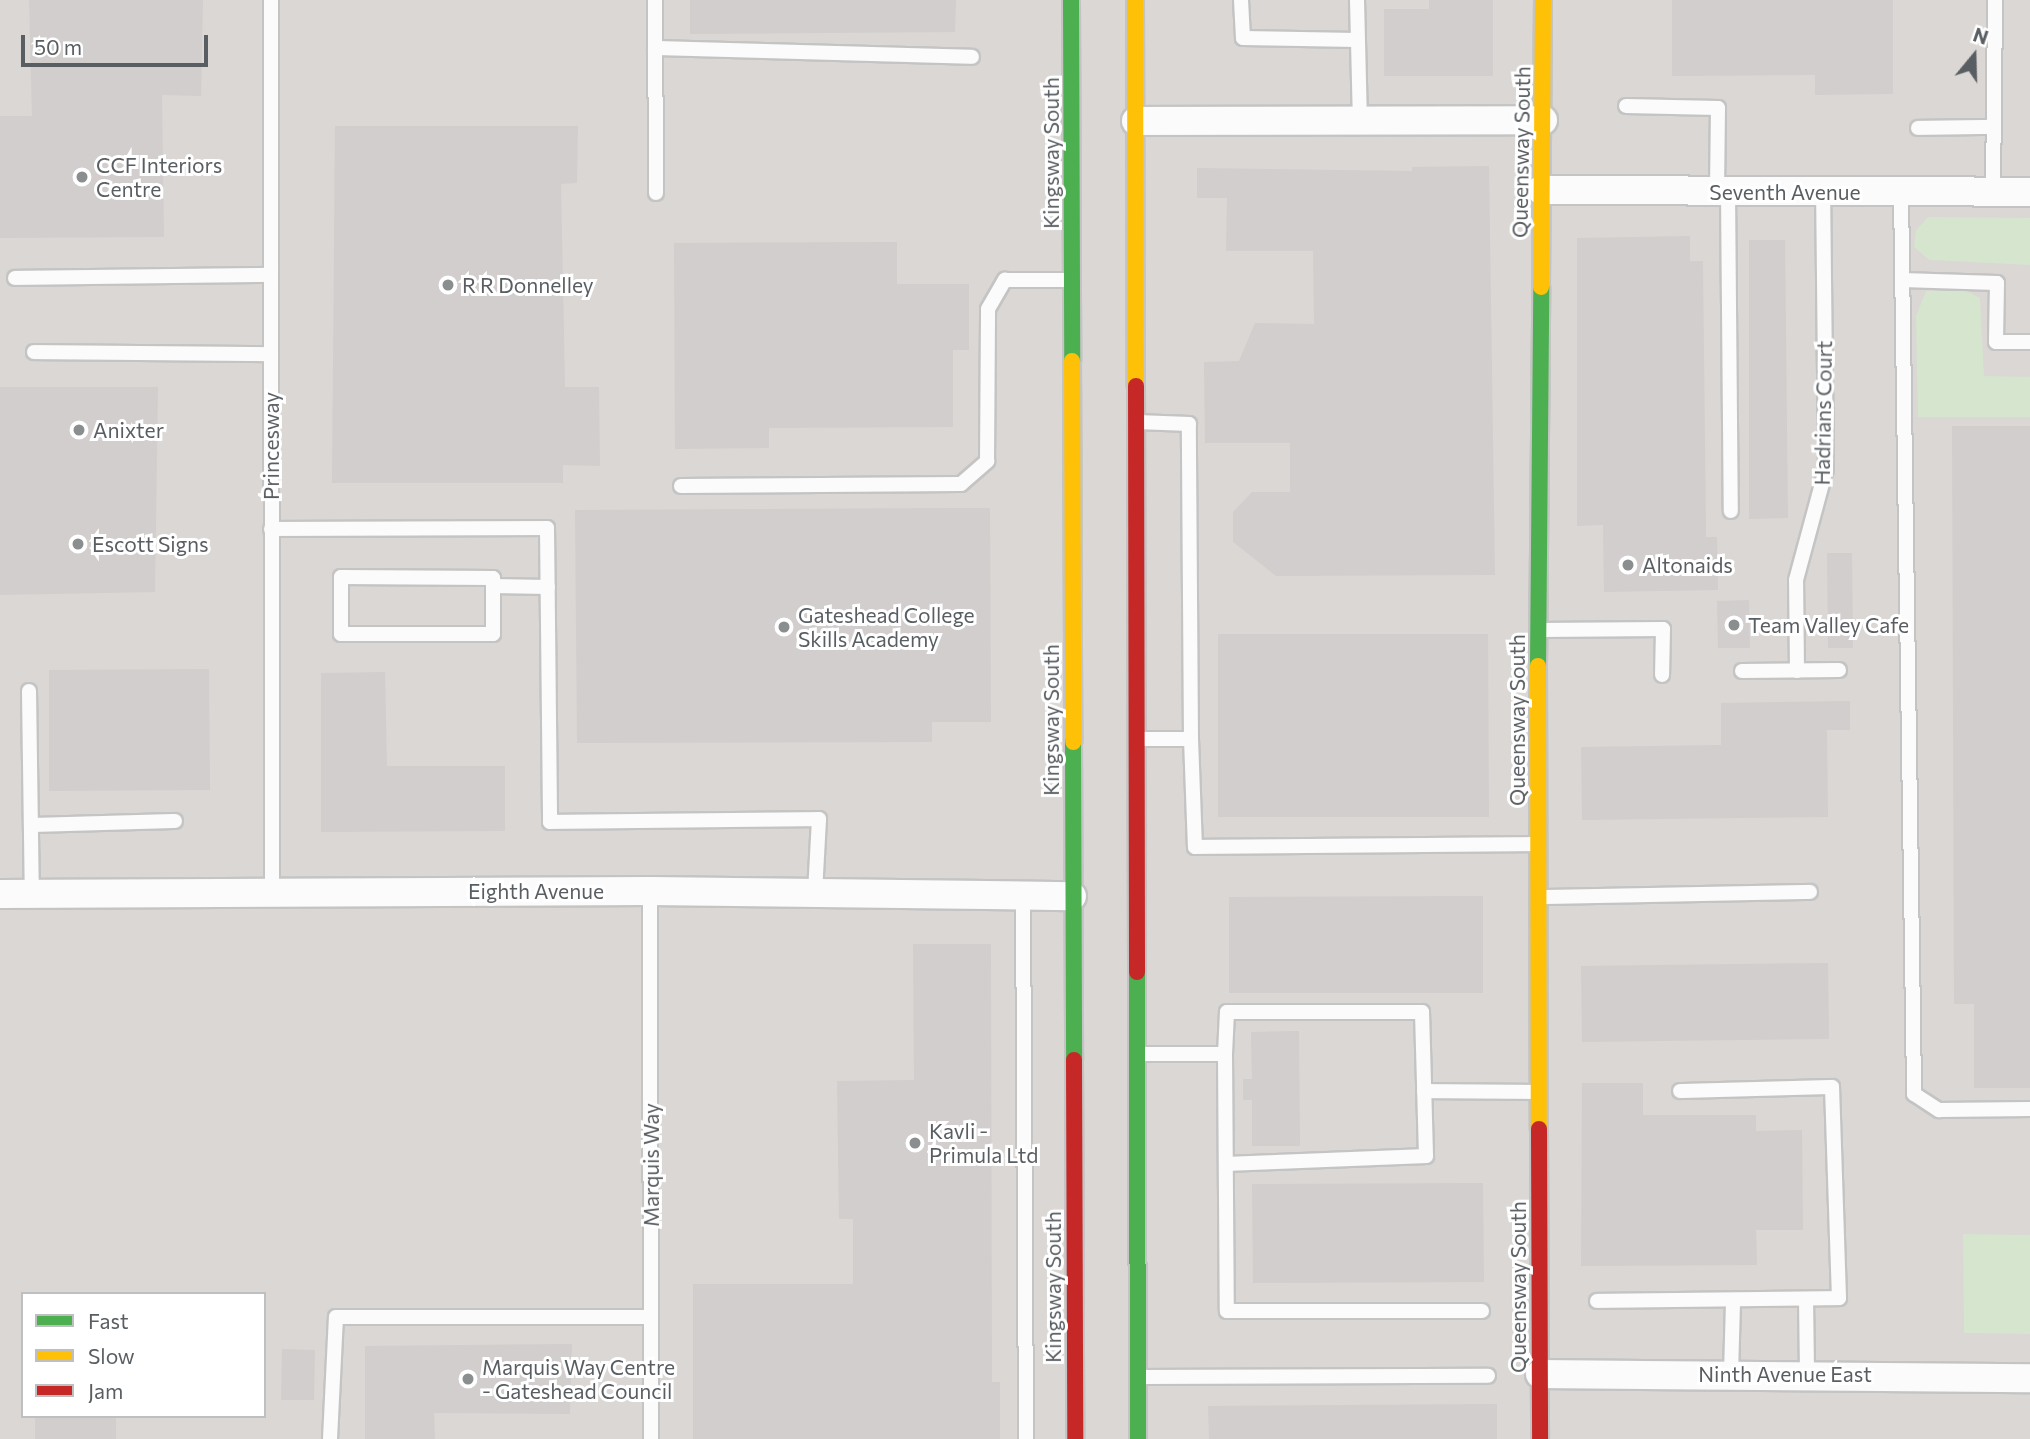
<!DOCTYPE html>
<html>
<head>
<meta charset="utf-8">
<style>
  body { margin:0 }
  #map { position:relative; width:2030px; height:1439px; overflow:hidden; background:#e9e6e3; font-family:Commissioner,sans-serif }
  div>[style] { position:absolute }
  [style*='--x'] { left:calc(var(--x)*1px); top:calc(var(--y)*1px); width:calc(var(--w)*1px); rotate:calc(var(--a)*1deg) }
  .industrial>* { inset:0; background:#dad7d4 }
  .green>* { inset:0; background:#d5e5ce }
  .building>* { inset:0; background:#d1cecd }
  .roads { filter:drop-shadow(2px 0 #c4c4c4) drop-shadow(-2px 0 #c4c4c4) drop-shadow(0 2px #c4c4c4) drop-shadow(0 -2px #c4c4c4) }
  .lane>* { height:14px; margin:-7px; padding:0 7px; transform-origin:7px; border-radius:7px; background:#fcfbfb }
  .street>* { height:28px; margin:-14px; padding:0 14px; transform-origin:14px; border-radius:14px; background:#fcfbfb }
  .fast>* { height:16px; margin:-8px; padding:0 8px; transform-origin:8px; border-radius:8px; background:#4caf50 }
  .slow>* { height:16px; margin:-8px; padding:0 8px; transform-origin:8px; border-radius:8px; background:#ffc107 }
  .jam>* { height:16px; margin:-8px; padding:0 8px; transform-origin:8px; border-radius:8px; background:#c62828 }
  .dots>* { width:19px; height:19px; translate:-50% -50%; box-sizing:border-box; border:4px solid #fff; border-radius:50% }
  span { translate:-50% -50%; white-space:nowrap; text-align:center; line-height:1.15; -webkit-text-stroke:6px #fff; paint-order:stroke }
  .street-label { font-size:21px; color:#595e62 }
  .poi-label { font-size:21px; color:#595e62 }
  .left { translate:0 -50%; text-align:left }
  .legend { position:absolute; left:21px; top:1292px; width:245px; height:126px; box-sizing:border-box; background:#fff; border:2px solid #bdbfc0; margin:0; padding:9px 12px; list-style:none; font-size:21px; color:#595e62 }
  .legend li { display:flex; align-items:center; gap:14px; height:35px }
  .legend b { width:35px; border:2px solid #bdbfc0 }
  .north { position:absolute; left:1939px; top:21px; width:70px; height:70px; -webkit-text-stroke:5px #fff; paint-order:stroke; rotate:19deg; font-size:19px; font-weight:700; line-height:28px; text-align:center; color:#595e62 }
  .north::after { content:''; display:block; margin:auto; width:24px; height:32px; background:#595e62; clip-path:polygon(50% 0,100% 100%,50% 72%,0 100%) }
  .scale { position:absolute; left:21px; top:35px; width:187px; height:32px; box-sizing:border-box; border:4px solid #595e62; border-top:0; padding-left:9px; font-size:21px; line-height:24px; white-space:nowrap; color:#595e62; -webkit-text-stroke:5px #fff; paint-order:stroke }
</style>
</head>
<body>
<div id="map">
  <div class="industrial">
    <div style="clip-path:polygon(evenodd,0 0,2030px 0,2030px 1439px,0 1439px,0 0,23px 1294px,264px 1294px,264px 1416px,23px 1416px,23px 1294px)"></div>
  </div>
  <div class="green">
    <div style="clip-path:polygon(1928px 217px,2030px 218px,2030px 265px,1929px 260px,1914px 247px,1916px 230px)"></div>
    <div style="clip-path:polygon(1926px 291px,1967px 291px,1980px 298px,1984px 376px,2030px 377px,2030px 417px,1918px 417px,1916px 316px)"></div>
    <div style="clip-path:polygon(1963px 1234px,2030px 1235px,2030px 1334px,1964px 1333px)"></div>
  </div>
  <div class="building">
    <div style="clip-path:polygon(29px 0,203px 0,201px 96px,162px 95px,164px 237px,0 238px,0 116px,32px 116px)"></div>
    <div style="clip-path:polygon(690px 0,956px 0,955px 32px,690px 34px)"></div>
    <div style="clip-path:polygon(1429px 0,1493px 0,1493px 76px,1384px 76px,1384px 9px,1429px 9px)"></div>
    <div style="clip-path:polygon(1672px 0,1893px 0,1893px 94px,1815px 95px,1815px 75px,1672px 76px)"></div>
    <div style="clip-path:polygon(335px 126px,578px 126px,577px 183px,561px 184px,565px 387px,599px 387px,600px 466px,563px 465px,563px 483px,332px 483px)"></div>
    <div style="clip-path:polygon(1489px 166px,1495px 575px,1276px 576px,1233px 542px,1233px 512px,1252px 492px,1290px 492px,1290px 443px,1205px 443px,1204px 362px,1239px 361px,1255px 323px,1314px 324px,1313px 251px,1226px 251px,1227px 198px,1197px 198px,1197px 168px,1412px 171px,1412px 167px)"></div>
    <div style="clip-path:polygon(1690px 236px,1690px 261px,1703px 261px,1706px 537px,1717px 537px,1718px 590px,1604px 592px,1603px 525px,1577px 526px,1577px 238px)"></div>
    <div style="clip-path:polygon(1749px 240px,1785px 240px,1788px 518px,1749px 519px)"></div>
    <div style="clip-path:polygon(897px 242px,897px 284px,969px 284px,969px 350px,953px 350px,953px 427px,769px 428px,769px 448px,675px 449px,674px 243px)"></div>
    <div style="clip-path:polygon(0 387px,158px 387px,155px 592px,0 595px)"></div>
    <div style="clip-path:polygon(1952px 426px,2030px 426px,2030px 1088px,1974px 1088px,1974px 1004px,1954px 1004px)"></div>
    <div style="clip-path:polygon(950px 508px,990px 508px,991px 722px,932px 722px,932px 742px,577px 743px,575px 510px)"></div>
    <div style="clip-path:polygon(1827px 553px,1852px 553px,1853px 648px,1828px 648px)"></div>
    <div style="clip-path:polygon(1749px 600px,1750px 648px,1718px 648px,1717px 601px)"></div>
    <div style="clip-path:polygon(1218px 634px,1488px 634px,1489px 817px,1218px 817px)"></div>
    <div style="clip-path:polygon(209px 669px,210px 790px,49px 791px,49px 670px)"></div>
    <div style="clip-path:polygon(385px 672px,387px 766px,505px 766px,505px 831px,321px 832px,321px 673px)"></div>
    <div style="clip-path:polygon(1850px 701px,1850px 730px,1827px 730px,1828px 817px,1582px 820px,1581px 747px,1721px 745px,1721px 703px)"></div>
    <div style="clip-path:polygon(1483px 896px,1483px 993px,1229px 993px,1229px 897px)"></div>
    <div style="clip-path:polygon(913px 944px,991px 944px,992px 1382px,1000px 1382px,1000px 1439px,693px 1439px,693px 1284px,853px 1284px,853px 1219px,839px 1219px,837px 1081px,914px 1080px)"></div>
    <div style="clip-path:polygon(1828px 963px,1829px 1039px,1582px 1042px,1581px 966px)"></div>
    <div style="clip-path:polygon(1299px 1031px,1300px 1146px,1252px 1146px,1252px 1100px,1243px 1100px,1243px 1079px,1252px 1079px,1251px 1032px)"></div>
    <div style="clip-path:polygon(1582px 1083px,1643px 1083px,1643px 1115px,1756px 1115px,1756px 1131px,1802px 1130px,1803px 1230px,1756px 1230px,1757px 1265px,1581px 1266px)"></div>
    <div style="clip-path:polygon(1483px 1183px,1484px 1282px,1253px 1283px,1252px 1184px)"></div>
    <div style="clip-path:polygon(572px 1344px,570px 1414px,434px 1413px,435px 1439px,365px 1439px,365px 1346px)"></div>
    <div style="clip-path:polygon(282px 1349px,315px 1350px,314px 1400px,281px 1400px)"></div>
    <div style="clip-path:polygon(1497px 1404px,1497px 1439px,1209px 1439px,1208px 1406px)"></div>
    <div style="clip-path:polygon(35px 1416px,116px 1416px,116px 1439px,35px 1439px)"></div>
  </div>
  <div class="roads">
    <div class="lane">
      <div style="--x:271;--y:0;--w:892;--a:89.94"></div>
      <div style="--x:655;--y:0;--w:193;--a:89.7"></div>
      <div style="--x:1241;--y:0;--w:38;--a:87"></div>
      <div style="--x:1243;--y:38;--w:114;--a:1"></div>
      <div style="--x:1357;--y:0;--w:120;--a:88.6"></div>
      <div style="--x:655;--y:48;--w:317;--a:1.6"></div>
      <div style="--x:1626;--y:106;--w:92;--a:1.2"></div>
      <div style="--x:1718;--y:108;--w:84;--a:90.7"></div>
      <div style="--x:1918;--y:128;--w:75;--a:-0.8"></div>
      <div style="--x:1728;--y:192;--w:319;--a:89.5"></div>
      <div style="--x:1901;--y:192;--w:902;--a:89.17"></div>
      <div style="--x:1914;--y:1094;--w:30;--a:33"></div>
      <div style="--x:1939;--y:1110;--w:91;--a:-0.6"></div>
      <div style="--x:1993;--y:192;--w:192;--a:-89.4"></div>
      <div style="--x:15;--y:278;--w:256;--a:-0.7"></div>
      <div style="--x:1902;--y:280;--w:95;--a:1.8"></div>
      <div style="--x:1997;--y:283;--w:59;--a:91"></div>
      <div style="--x:1996;--y:342;--w:34;--a:0"></div>
      <div style="--x:34;--y:352;--w:237;--a:0.5"></div>
      <div style="--x:681;--y:486;--w:280;--a:-0.4"></div>
      <div style="--x:961;--y:484;--w:35;--a:-41"></div>
      <div style="--x:987;--y:461;--w:152;--a:-89.6"></div>
      <div style="--x:988;--y:309;--w:34;--a:-60"></div>
      <div style="--x:1005;--y:280;--w:65;--a:0"></div>
      <div style="--x:271;--y:529;--w:276;--a:-0.2"></div>
      <div style="--x:547;--y:528;--w:294;--a:89.4"></div>
      <div style="--x:550;--y:822;--w:269;--a:-0.6"></div>
      <div style="--x:819;--y:819;--w:74;--a:93.1"></div>
      <div style="--x:341;--y:577;--w:152;--a:0.4"></div>
      <div style="--x:493;--y:578;--w:56;--a:90"></div>
      <div style="--x:493;--y:634;--w:152;--a:180"></div>
      <div style="--x:341;--y:634;--w:57;--a:-90"></div>
      <div style="--x:493;--y:586;--w:55;--a:1"></div>
      <div style="--x:1539;--y:630;--w:124;--a:-0.5"></div>
      <div style="--x:1663;--y:629;--w:46;--a:91.2"></div>
      <div style="--x:1742;--y:671;--w:97;--a:-0.6"></div>
      <div style="--x:1797;--y:671;--w:91;--a:-90.6"></div>
      <div style="--x:1796;--y:580;--w:115;--a:-74.9"></div>
      <div style="--x:1826;--y:469;--w:276;--a:-90.6"></div>
      <div style="--x:29;--y:691;--w:203;--a:89.2"></div>
      <div style="--x:1137;--y:739;--w:54;--a:0"></div>
      <div style="--x:1191;--y:739;--w:315;--a:-90.4"></div>
      <div style="--x:1189;--y:424;--w:52;--a:-177.8"></div>
      <div style="--x:1191;--y:739;--w:108;--a:87.9"></div>
      <div style="--x:1195;--y:847;--w:342;--a:-0.5"></div>
      <div style="--x:31;--y:825;--w:144;--a:-1.6"></div>
      <div style="--x:650;--y:891;--w:548;--a:89.9"></div>
      <div style="--x:1023;--y:896;--w:543;--a:89.68"></div>
      <div style="--x:1540;--y:897;--w:270;--a:-1.1"></div>
      <div style="--x:1139;--y:1054;--w:86;--a:0"></div>
      <div style="--x:1225;--y:1054;--w:257;--a:89.6"></div>
      <div style="--x:1227;--y:1311;--w:255;--a:0"></div>
      <div style="--x:1225;--y:1054;--w:42;--a:-87.3"></div>
      <div style="--x:1227;--y:1012;--w:195;--a:0"></div>
      <div style="--x:1422;--y:1012;--w:144;--a:88.4"></div>
      <div style="--x:1426;--y:1156;--w:200;--a:177.7"></div>
      <div style="--x:1424;--y:1091;--w:112;--a:0.5"></div>
      <div style="--x:1806;--y:1299;--w:75;--a:89.2"></div>
      <div style="--x:1597;--y:1301;--w:242;--a:-0.7"></div>
      <div style="--x:1839;--y:1298;--w:211;--a:-91.9"></div>
      <div style="--x:1832;--y:1087;--w:152;--a:178.5"></div>
      <div style="--x:1731;--y:1374;--w:73;--a:-88.4"></div>
      <div style="--x:1140;--y:1377;--w:348;--a:-0.2"></div>
      <div style="--x:330;--y:1439;--w:122;--a:-87.2"></div>
      <div style="--x:336;--y:1317;--w:315;--a:0"></div>
    </div>
    <div class="street">
      <div style="--x:1136;--y:121;--w:407;--a:-0.1"></div>
      <div style="--x:1541;--y:190;--w:489;--a:0.2"></div>
      <div style="--x:0;--y:894;--w:650;--a:-0.26"></div>
      <div style="--x:650;--y:891;--w:422;--a:0.7"></div>
      <div style="--x:1540;--y:1374;--w:490;--a:0.5"></div>
    </div>
    <div class="fast">
      <div style="--x:1071;--y:0;--w:361;--a:89.8"></div>
      <div style="--x:1538;--y:666;--w:379;--a:-89.5"></div>
      <div style="--x:1073;--y:742;--w:318;--a:89.8"></div>
      <div style="--x:1137;--y:972;--w:467;--a:89.9"></div>
    </div>
    <div class="slow">
      <div style="--x:1135;--y:0;--w:386;--a:89.9"></div>
      <div style="--x:1541;--y:287;--w:287;--a:-89.6"></div>
      <div style="--x:1072;--y:361;--w:381;--a:89.8"></div>
      <div style="--x:1538;--y:666;--w:463;--a:89.9"></div>
    </div>
    <div class="jam">
      <div style="--x:1136;--y:386;--w:586;--a:89.9"></div>
      <div style="--x:1074;--y:1060;--w:379;--a:89.8"></div>
      <div style="--x:1539;--y:1129;--w:310;--a:89.8"></div>
    </div>
  </div>
  <div class="dots">
    <div style="left:82px;top:177px;background:#8b8e8f"></div>
    <div style="left:448px;top:285px;background:#8b8e8f"></div>
    <div style="left:79px;top:430px;background:#8b8e8f"></div>
    <div style="left:78px;top:544px;background:#8b8e8f"></div>
    <div style="left:1628px;top:565px;background:#8b8e8f"></div>
    <div style="left:1734px;top:625px;background:#8b8e8f"></div>
    <div style="left:784px;top:627px;background:#8b8e8f"></div>
    <div style="left:915px;top:1143px;background:#8b8e8f"></div>
    <div style="left:468px;top:1379px;background:#8b8e8f"></div>
  </div>
  <div class="street-label">
    <span style="left:1521px;top:152px;rotate:-89deg">Queensway South</span>
    <span style="left:1051px;top:153px;rotate:-90deg">Kingsway South</span>
    <span style="left:1785px;top:192px">Seventh Avenue</span>
    <span style="left:1823px;top:413px;rotate:-89deg">Hadrians Court</span>
    <span style="left:271px;top:446px;rotate:-90deg">Princesway</span>
    <span style="left:1051px;top:720px;rotate:-90deg">Kingsway South</span>
    <span style="left:1517px;top:720px;rotate:-90deg">Queensway South</span>
    <span style="left:536px;top:891px">Eighth Avenue</span>
    <span style="left:651px;top:1165px;rotate:-90deg">Marquis Way</span>
    <span style="left:1053px;top:1287px;rotate:-90deg">Kingsway South</span>
    <span style="left:1518px;top:1287px;rotate:-90deg">Queensway South</span>
    <span style="left:1785px;top:1374px">Ninth Avenue East</span>
  </div>
  <div class="poi-label">
    <span class="left" style="left:96px;top:177px">CCF Interiors<br>Centre</span>
    <span class="left" style="left:462px;top:285px">R R Donnelley</span>
    <span class="left" style="left:93px;top:430px">Anixter</span>
    <span class="left" style="left:92px;top:544px">Escott Signs</span>
    <span class="left" style="left:1642px;top:565px">Altonaids</span>
    <span class="left" style="left:798px;top:627px">Gateshead College<br>Skills Academy</span>
    <span class="left" style="left:1748px;top:625px">Team Valley Cafe</span>
    <span class="left" style="left:929px;top:1143px">Kavli -<br>Primula Ltd</span>
    <span class="left" style="left:482px;top:1379px">Marquis Way Centre<br>- Gateshead Council</span>
  </div>
  <ul class="legend">
  <li><b style="height:9px;background:#4caf50"></b>Fast</li>
  <li><b style="height:9px;background:#ffc107"></b>Slow</li>
  <li><b style="height:9px;background:#c62828"></b>Jam</li>
  </ul>
  <div class="north">N</div>
  <div class="scale">50 m</div>
</div>
</body>
</html>
